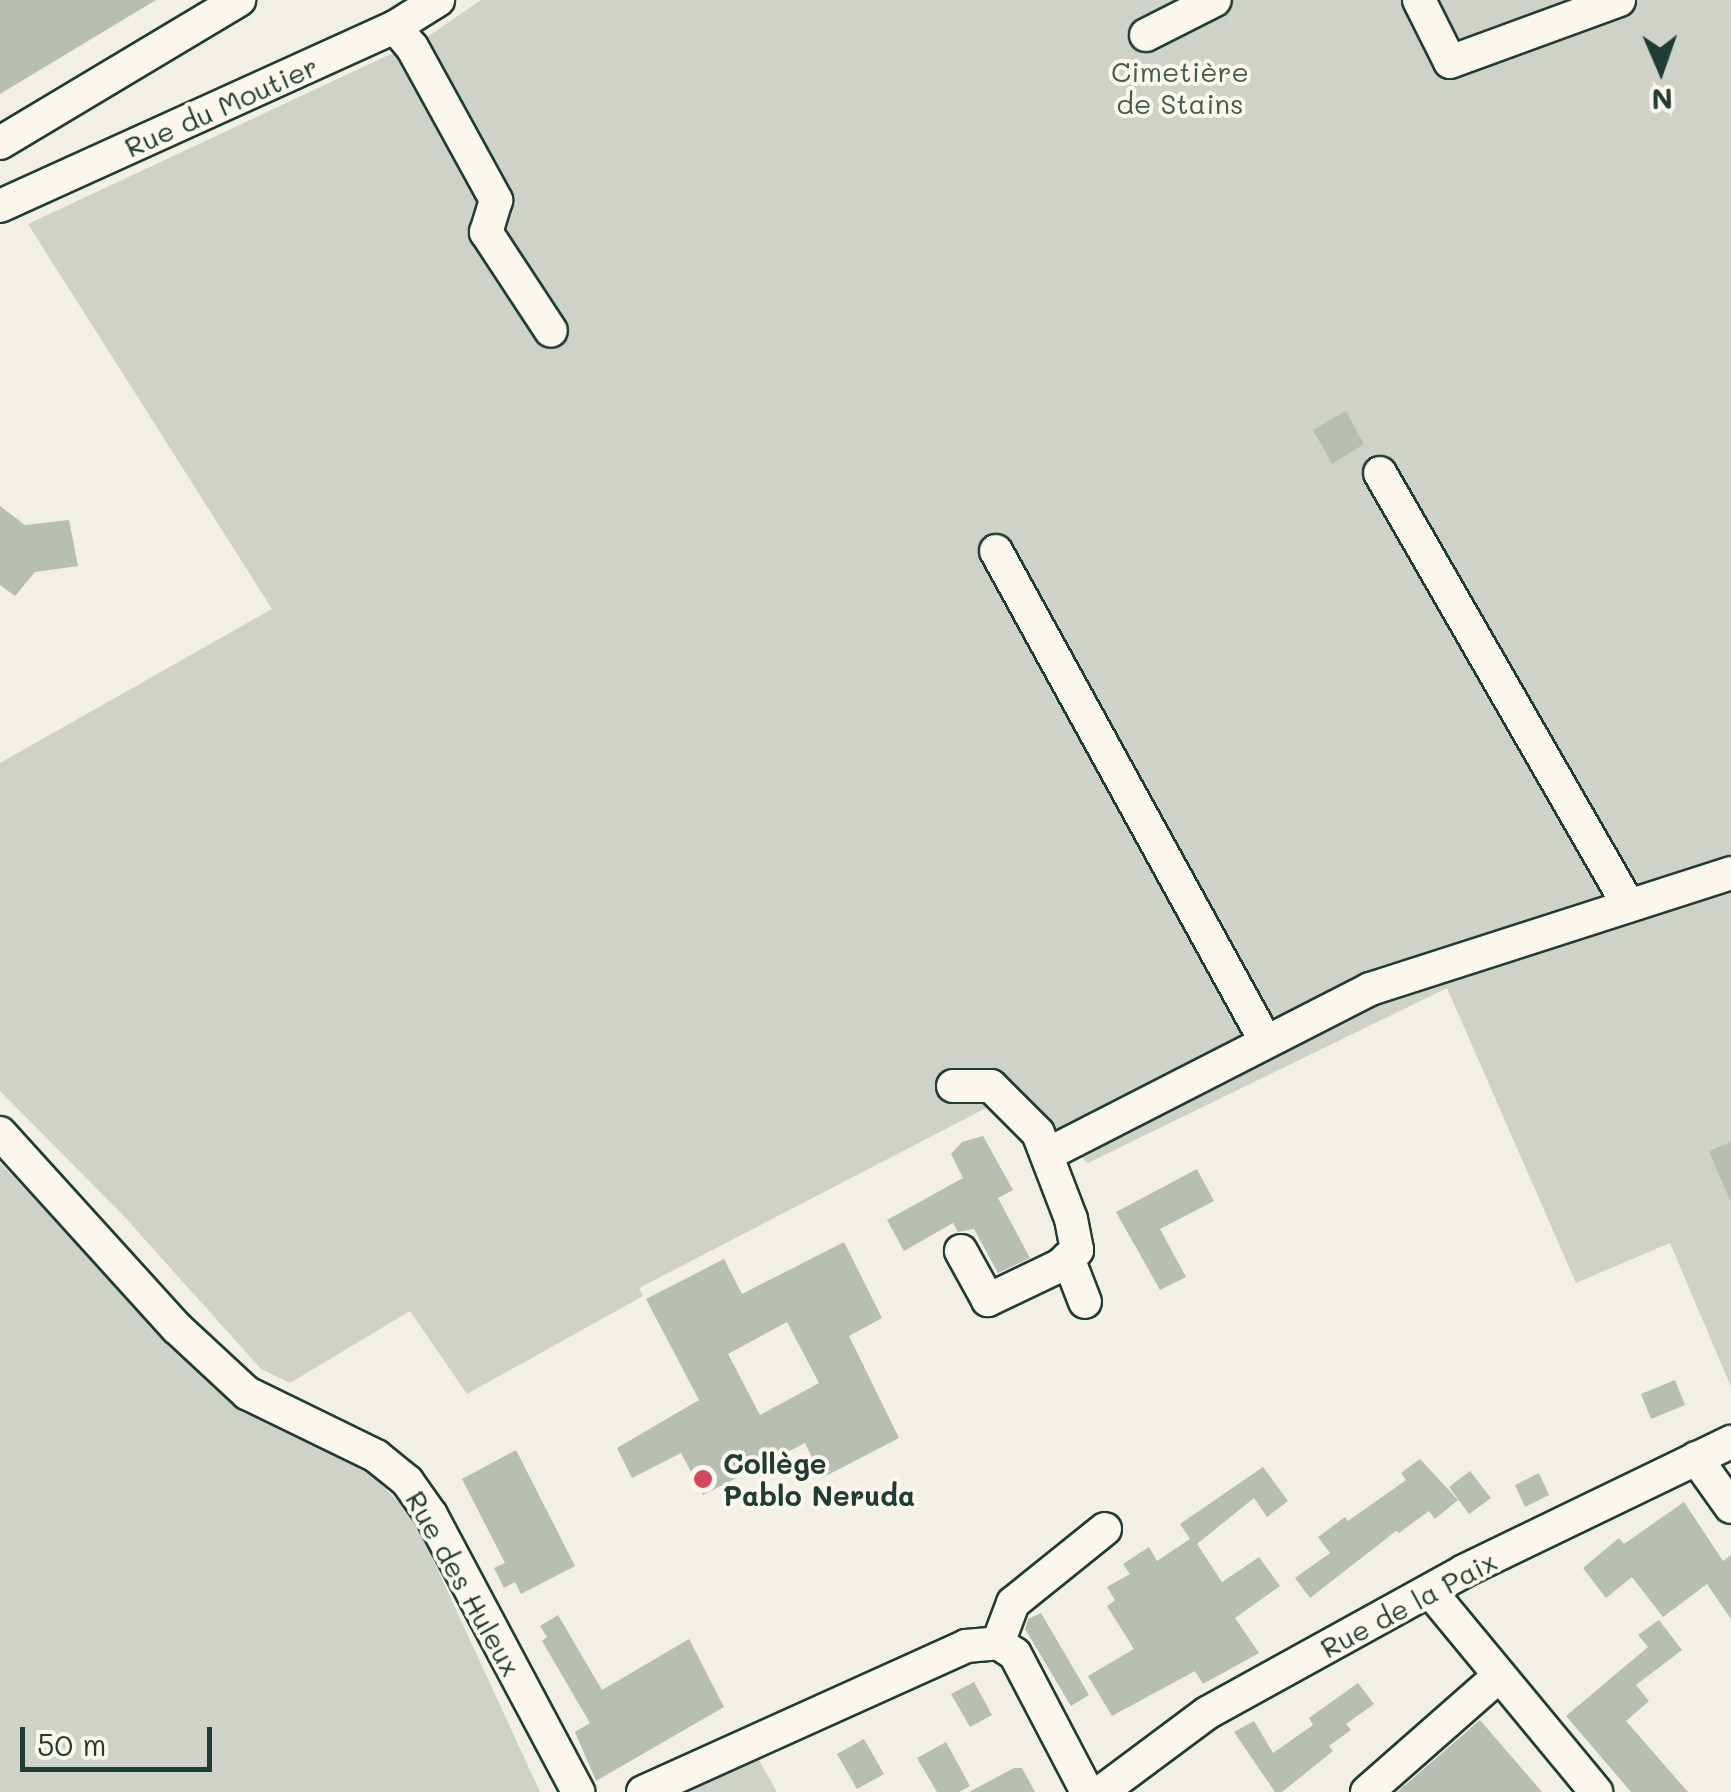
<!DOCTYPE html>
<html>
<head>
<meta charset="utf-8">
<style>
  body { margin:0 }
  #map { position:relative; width:1731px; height:1792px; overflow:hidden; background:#f2f0e5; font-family:Mali,sans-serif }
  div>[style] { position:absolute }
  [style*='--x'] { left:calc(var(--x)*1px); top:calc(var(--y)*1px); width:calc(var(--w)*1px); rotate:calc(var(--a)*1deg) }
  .green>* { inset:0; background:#cfd2c8 }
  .building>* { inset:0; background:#b7beb3 }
  .roads { filter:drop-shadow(2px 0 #1f3d34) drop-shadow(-2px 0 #1f3d34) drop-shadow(0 2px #1f3d34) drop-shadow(0 -2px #1f3d34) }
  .minor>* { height:32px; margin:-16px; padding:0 16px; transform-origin:16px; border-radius:16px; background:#fbf7ec }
  .dots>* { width:28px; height:28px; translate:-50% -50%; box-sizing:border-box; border:5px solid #fbf7ec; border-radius:50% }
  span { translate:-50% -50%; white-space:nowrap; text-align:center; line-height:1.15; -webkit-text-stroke:8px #fbf7ec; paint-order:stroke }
  .park-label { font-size:28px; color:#425b52 }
  .street-label { font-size:28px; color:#1f3d34 }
  .poi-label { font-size:28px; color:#1f3d34; font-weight:700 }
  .left { translate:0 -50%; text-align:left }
  .north { position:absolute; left:1611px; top:20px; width:100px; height:100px; -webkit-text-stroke:8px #fbf7ec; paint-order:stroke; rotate:178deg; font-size:28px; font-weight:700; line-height:40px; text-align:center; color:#1f3d34 }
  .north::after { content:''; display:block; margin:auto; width:35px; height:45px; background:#1f3d34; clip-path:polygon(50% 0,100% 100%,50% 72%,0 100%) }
  .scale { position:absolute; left:20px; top:1727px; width:192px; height:45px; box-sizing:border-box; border:5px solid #1f3d34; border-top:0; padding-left:12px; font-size:30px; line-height:35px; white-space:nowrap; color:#1f3d34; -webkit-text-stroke:8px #fbf7ec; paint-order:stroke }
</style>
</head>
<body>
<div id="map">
  <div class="green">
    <div style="clip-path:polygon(481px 0,1731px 0,1731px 1387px,1670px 1243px,1576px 1283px,1447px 988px,1088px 1163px,1013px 1094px,639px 1288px,643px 1296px,467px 1394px,410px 1311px,290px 1383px,261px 1369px,122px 1214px,0 1091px,0 763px,272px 609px,28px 224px,427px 37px)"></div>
    <div style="clip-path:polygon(0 1163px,240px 1409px,359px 1463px,413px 1516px,540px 1792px,0 1792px)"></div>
    <div style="clip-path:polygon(755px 1753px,777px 1792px,669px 1792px)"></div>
  </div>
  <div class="building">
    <div style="clip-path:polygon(0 0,156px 0,0 94px)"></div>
    <div style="clip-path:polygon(1346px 411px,1364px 444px,1332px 464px,1313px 430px)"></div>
    <div style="clip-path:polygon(0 506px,25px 525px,69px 520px,78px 566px,35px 572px,15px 596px,0 585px)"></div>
    <div style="clip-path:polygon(983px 1136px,1013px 1190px,998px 1198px,1030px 1258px,998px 1273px,974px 1229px,958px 1232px,953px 1223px,904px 1251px,887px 1220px,963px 1178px,951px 1154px,962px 1142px)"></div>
    <div style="clip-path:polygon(1731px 1142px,1731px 1203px,1709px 1151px)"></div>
    <div style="clip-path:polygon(1197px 1169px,1214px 1201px,1160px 1229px,1186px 1277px,1160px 1290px,1116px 1212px)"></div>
    <div style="clip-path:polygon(evenodd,844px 1242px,882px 1318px,849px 1336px,899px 1438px,822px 1478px,805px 1443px,703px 1495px,681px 1453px,632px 1478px,617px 1448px,699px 1400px,646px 1299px,724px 1259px,742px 1294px,844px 1242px,787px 1322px,819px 1383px,760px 1415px,728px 1354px,787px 1322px)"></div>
    <div style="clip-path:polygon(1675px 1380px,1685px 1405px,1651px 1419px,1641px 1394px)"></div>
    <div style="clip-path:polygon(516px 1450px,575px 1566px,521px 1594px,515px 1582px,504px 1588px,494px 1568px,505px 1563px,462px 1479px)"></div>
    <div style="clip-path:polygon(1420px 1459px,1458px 1500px,1435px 1519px,1429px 1511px,1399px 1533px,1396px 1531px,1310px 1598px,1295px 1578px,1330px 1553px,1318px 1537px,1345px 1517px,1348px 1521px,1406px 1480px,1401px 1473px)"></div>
    <div style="clip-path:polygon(1263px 1467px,1288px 1501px,1267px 1517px,1254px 1498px,1197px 1544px,1222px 1582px,1259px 1557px,1280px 1586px,1235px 1618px,1259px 1653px,1203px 1684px,1195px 1671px,1112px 1716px,1088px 1676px,1134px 1649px,1107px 1606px,1115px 1600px,1107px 1587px,1130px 1574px,1123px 1564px,1149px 1547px,1157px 1561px,1190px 1539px,1180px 1524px)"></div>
    <div style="clip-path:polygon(1470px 1471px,1491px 1498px,1469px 1514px,1449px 1487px)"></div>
    <div style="clip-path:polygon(1539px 1473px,1549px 1495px,1525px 1507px,1515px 1485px)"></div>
    <div style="clip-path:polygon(1684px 1502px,1723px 1561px,1731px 1555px,1731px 1619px,1707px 1584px,1663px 1617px,1632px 1577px,1606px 1598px,1583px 1568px,1619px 1538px,1624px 1544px)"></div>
    <div style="clip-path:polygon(1041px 1613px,1089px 1695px,1071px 1706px,1025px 1629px,1028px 1619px)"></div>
    <div style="clip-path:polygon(558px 1615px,602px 1690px,689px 1639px,724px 1707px,596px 1781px,575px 1732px,590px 1723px,542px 1641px,547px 1637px,540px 1626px)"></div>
    <div style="clip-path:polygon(1659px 1620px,1682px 1650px,1636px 1685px,1649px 1701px,1626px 1721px,1688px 1792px,1631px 1792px,1566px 1716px,1648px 1647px,1638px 1635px)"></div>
    <div style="clip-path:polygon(974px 1682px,992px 1715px,970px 1727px,951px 1694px)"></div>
    <div style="clip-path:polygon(1358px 1683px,1374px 1704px,1346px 1724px,1351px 1730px,1329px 1746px,1333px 1751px,1282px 1792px,1275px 1792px,1234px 1732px,1254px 1721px,1273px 1753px,1313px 1725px,1309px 1718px)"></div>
    <div style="clip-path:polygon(1480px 1720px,1542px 1792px,1397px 1792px)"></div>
    <div style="clip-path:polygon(864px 1739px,884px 1774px,857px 1789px,837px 1754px)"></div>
    <div style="clip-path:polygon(946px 1742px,970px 1786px,959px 1792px,937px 1792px,917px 1758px)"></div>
    <div style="clip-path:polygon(1014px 1768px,1022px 1768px,1035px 1792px,969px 1792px)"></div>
  </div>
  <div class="roads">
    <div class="minor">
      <div style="--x:1419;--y:0;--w:69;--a:63.4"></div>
      <div style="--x:1450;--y:62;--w:180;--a:-20.1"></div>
      <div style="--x:395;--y:27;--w:26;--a:50"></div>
      <div style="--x:412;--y:47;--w:175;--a:61.2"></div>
      <div style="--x:496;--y:200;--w:34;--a:107"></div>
      <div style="--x:486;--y:232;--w:118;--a:56.7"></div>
      <div style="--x:1146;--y:35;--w:77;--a:-26.9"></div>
      <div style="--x:0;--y:143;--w:279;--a:-30.9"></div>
      <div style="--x:0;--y:206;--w:434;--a:-24.4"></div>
      <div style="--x:395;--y:27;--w:51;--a:-32.1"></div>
      <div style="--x:1380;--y:473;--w:499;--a:60.1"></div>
      <div style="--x:996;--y:551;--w:560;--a:61.19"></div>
      <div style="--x:953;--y:1086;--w:38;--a:0"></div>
      <div style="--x:991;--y:1086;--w:66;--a:45"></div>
      <div style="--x:1038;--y:1133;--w:92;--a:69"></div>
      <div style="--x:1071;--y:1219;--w:32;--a:79"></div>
      <div style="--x:1077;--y:1250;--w:24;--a:138"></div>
      <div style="--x:1059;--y:1266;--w:79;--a:154.4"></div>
      <div style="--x:988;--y:1300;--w:56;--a:-118.9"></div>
      <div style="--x:0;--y:1133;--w:263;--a:47.8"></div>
      <div style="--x:177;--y:1328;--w:96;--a:42.9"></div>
      <div style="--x:247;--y:1393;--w:144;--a:26"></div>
      <div style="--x:376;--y:1456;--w:40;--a:39"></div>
      <div style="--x:407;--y:1481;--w:42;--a:54.8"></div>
      <div style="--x:431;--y:1515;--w:314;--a:62"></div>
      <div style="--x:1048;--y:1154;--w:362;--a:-27.1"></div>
      <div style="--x:1370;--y:989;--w:379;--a:-17.8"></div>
      <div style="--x:1068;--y:1258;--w:47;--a:68.9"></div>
      <div style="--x:1696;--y:1458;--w:60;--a:54.5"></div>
      <div style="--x:1430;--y:1591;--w:261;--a:50.4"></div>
      <div style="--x:998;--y:1643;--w:43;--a:-69.4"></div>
      <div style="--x:1013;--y:1603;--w:118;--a:-38.8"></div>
      <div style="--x:643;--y:1792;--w:354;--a:-24.3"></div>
      <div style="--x:966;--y:1646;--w:32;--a:-5"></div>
      <div style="--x:998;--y:1643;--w:20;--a:33"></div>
      <div style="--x:1015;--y:1654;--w:156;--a:62.4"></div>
      <div style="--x:1101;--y:1792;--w:132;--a:-36.7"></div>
      <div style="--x:1207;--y:1713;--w:294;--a:-28.9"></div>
      <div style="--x:1464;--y:1571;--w:297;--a:-25.8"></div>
      <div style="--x:1367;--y:1792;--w:176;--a:-41.3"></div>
    </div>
  </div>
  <div class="dots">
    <div style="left:703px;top:1479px;background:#d1495b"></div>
  </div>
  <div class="park-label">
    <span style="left:1180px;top:87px">Cimetière<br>de Stains</span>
  </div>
  <div class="street-label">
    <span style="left:221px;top:106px;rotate:-24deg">Rue du Moutier</span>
    <span style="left:464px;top:1583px;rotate:61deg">Rue des Huleux</span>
    <span style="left:1408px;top:1604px;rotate:-28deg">Rue de la Paix</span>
  </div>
  <div class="poi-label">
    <span class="left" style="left:723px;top:1479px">Collège<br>Pablo Neruda</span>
  </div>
  <div class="north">N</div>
  <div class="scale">50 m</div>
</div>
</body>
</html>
